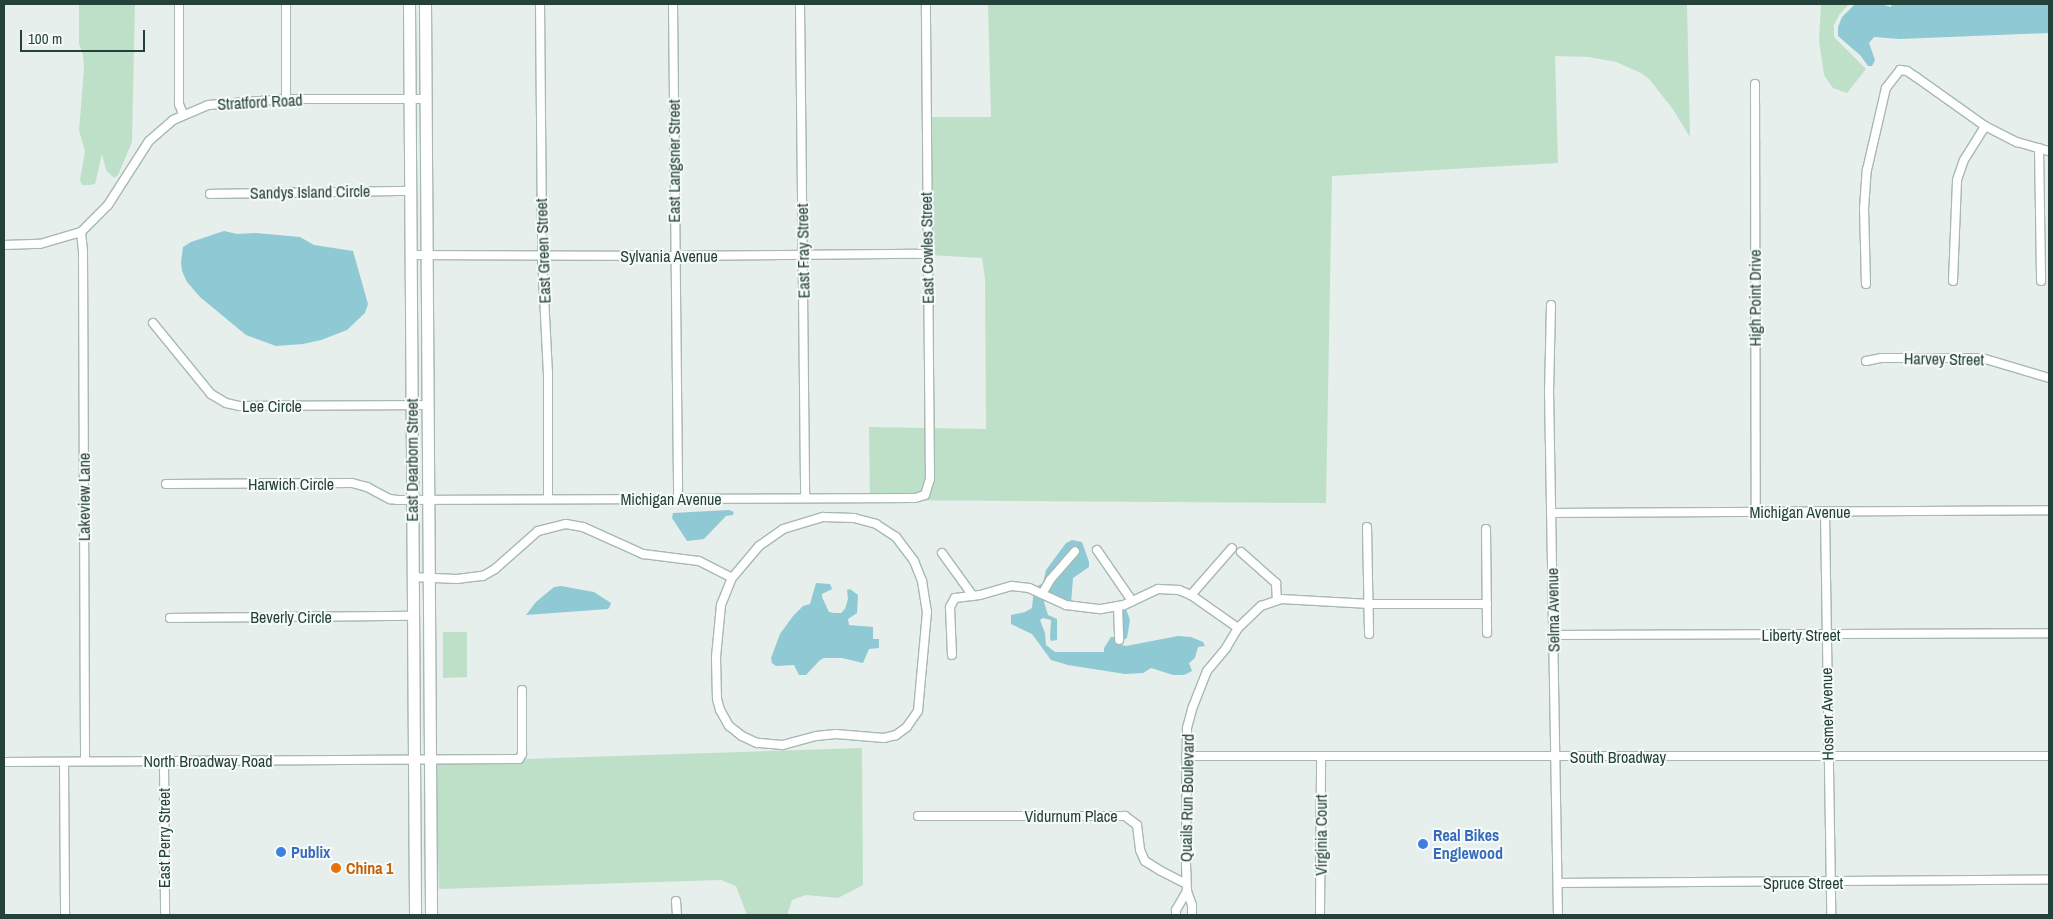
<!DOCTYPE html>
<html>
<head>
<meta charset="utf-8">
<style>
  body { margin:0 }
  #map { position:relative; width:2053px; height:919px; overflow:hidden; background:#e6efeb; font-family:"Archivo Narrow",sans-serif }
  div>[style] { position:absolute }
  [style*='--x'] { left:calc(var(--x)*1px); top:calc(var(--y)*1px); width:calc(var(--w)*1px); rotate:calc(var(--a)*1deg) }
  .green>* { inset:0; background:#bfe0c8 }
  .water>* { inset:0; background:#8ec9d4 }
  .roads { filter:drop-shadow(1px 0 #a8b8b2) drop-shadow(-1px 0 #a8b8b2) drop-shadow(0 1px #a8b8b2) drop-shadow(0 -1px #a8b8b2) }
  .street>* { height:8px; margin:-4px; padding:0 4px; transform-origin:4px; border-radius:4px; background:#fff }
  .secondary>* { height:11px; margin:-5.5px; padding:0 5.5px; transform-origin:5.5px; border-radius:5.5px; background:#fff }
  .dots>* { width:14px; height:14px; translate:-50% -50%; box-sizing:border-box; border:2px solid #f7fbf9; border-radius:50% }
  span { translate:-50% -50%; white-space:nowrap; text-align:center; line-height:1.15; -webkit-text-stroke:4px #f7fbf9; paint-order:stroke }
  .street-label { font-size:16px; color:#24423a }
  .shop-label { font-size:16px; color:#366cbe; font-weight:700 }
  .left { translate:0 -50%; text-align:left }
  .food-label { font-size:16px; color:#c56008; font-weight:700 }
  .frame { position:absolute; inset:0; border:5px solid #24423a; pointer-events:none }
  .scale { position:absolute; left:20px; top:30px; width:125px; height:22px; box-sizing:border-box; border:2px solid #24423a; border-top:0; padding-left:6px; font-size:15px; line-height:18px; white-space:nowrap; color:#24423a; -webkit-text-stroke:4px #f7fbf9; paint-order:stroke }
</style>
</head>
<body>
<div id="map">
  <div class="green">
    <div style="clip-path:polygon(79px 4px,135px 4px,132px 142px,118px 175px,114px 178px,106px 170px,102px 154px,95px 184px,89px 185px,82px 185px,80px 180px,85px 151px,79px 131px,84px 68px,83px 55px,79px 44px)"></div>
    <div style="clip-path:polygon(988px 4px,1687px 4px,1690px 137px,1672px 108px,1649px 79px,1641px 73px,1616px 62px,1589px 57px,1555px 56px,1558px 163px,1332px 176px,1326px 503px,870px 500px,869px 427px,986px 429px,985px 279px,982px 258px,929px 255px,928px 117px,991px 117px)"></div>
    <div style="clip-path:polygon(1811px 4px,1849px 4px,1839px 15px,1834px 25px,1834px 37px,1866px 69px,1847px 93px,1833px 88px,1824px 75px,1819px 40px,1821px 4px)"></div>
    <div style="clip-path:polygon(443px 632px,467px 632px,467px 677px,443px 678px)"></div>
    <div style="clip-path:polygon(862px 748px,863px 885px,838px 898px,806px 895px,792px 900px,787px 915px,747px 915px,736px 886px,721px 880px,439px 889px,435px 762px)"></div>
  </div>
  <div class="water">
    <div style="clip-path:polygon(1855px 4px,1880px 4px,1891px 7px,1892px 4px,2049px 4px,2049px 33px,1900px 39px,1874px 37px,1869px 43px,1875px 60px,1872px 66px,1868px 66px,1861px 56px,1838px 36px,1838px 27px,1842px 17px)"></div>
    <div style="clip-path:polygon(224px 231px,237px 234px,256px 233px,300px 237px,314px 245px,353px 251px,368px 304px,365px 313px,347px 330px,321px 340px,303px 344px,276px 346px,246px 335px,200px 297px,187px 282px,182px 271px,181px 262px,183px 247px,191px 242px)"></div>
    <div style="clip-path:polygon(729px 510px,734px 512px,733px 515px,726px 516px,704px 539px,687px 541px,672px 518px,673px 513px)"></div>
    <div style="clip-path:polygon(1072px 540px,1082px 542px,1089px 562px,1089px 567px,1073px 578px,1071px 604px,1047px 598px,1044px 602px,1048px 615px,1057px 619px,1057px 640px,1051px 641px,1050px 638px,1051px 620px,1043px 618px,1040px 620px,1045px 633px,1046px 645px,1055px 652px,1104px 652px,1104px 648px,1111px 637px,1118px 637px,1116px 610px,1125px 606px,1130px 620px,1127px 638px,1120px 642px,1122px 645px,1126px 646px,1178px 636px,1191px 637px,1203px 642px,1205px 646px,1198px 647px,1195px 658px,1189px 663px,1192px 671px,1184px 675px,1173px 675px,1151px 668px,1143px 673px,1125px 674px,1068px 665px,1051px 660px,1032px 634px,1011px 624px,1011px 615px,1025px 612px,1032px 608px,1034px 588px,1043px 583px,1046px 570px,1066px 543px)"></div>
    <div style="clip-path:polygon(816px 583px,830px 584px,832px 589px,822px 594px,822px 597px,829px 612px,834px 613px,841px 613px,845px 609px,848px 599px,847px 590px,850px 589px,858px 595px,857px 613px,848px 619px,849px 625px,873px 627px,873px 639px,879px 639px,879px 648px,869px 649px,863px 663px,842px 658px,824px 658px,820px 660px,806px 675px,799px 675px,794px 665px,776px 666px,772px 663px,771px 658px,780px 634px,793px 616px,803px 606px,810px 604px)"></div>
    <div style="clip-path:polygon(561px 586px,594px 592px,611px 603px,610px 606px,608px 609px,526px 615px,536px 602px,554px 587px)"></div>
  </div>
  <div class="roads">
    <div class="street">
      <div style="--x:179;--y:4;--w:100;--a:90"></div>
      <div style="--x:179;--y:104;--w:11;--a:68"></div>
      <div style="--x:286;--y:4;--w:95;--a:90"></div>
      <div style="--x:540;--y:4;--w:252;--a:89.5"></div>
      <div style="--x:542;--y:256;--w:117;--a:87.1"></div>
      <div style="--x:548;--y:373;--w:126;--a:90"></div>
      <div style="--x:673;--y:4;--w:495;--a:89.4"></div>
      <div style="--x:800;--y:4;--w:494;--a:89.4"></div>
      <div style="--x:1755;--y:84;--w:428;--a:89.9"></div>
      <div style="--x:2039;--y:148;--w:133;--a:89.1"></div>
      <div style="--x:210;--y:194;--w:200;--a:-0.9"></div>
      <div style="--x:81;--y:232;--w:20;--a:84"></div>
      <div style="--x:83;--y:252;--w:509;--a:89.77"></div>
      <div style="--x:4;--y:245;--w:36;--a:-2"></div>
      <div style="--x:40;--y:244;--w:43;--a:-16.3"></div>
      <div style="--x:81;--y:232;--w:38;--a:-45"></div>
      <div style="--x:108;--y:205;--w:76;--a:-57.4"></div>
      <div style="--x:149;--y:141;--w:32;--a:-41"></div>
      <div style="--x:173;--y:120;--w:38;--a:-23"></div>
      <div style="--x:208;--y:105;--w:78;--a:-4.4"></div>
      <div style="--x:286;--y:99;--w:139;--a:0"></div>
      <div style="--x:411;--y:255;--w:263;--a:0.2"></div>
      <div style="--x:674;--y:256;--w:253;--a:-0.5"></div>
      <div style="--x:1953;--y:281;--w:101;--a:-87.7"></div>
      <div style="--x:1957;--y:180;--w:21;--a:-71"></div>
      <div style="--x:1964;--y:160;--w:40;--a:-58"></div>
      <div style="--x:1866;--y:284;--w:75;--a:-91.5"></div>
      <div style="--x:1864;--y:209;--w:39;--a:-86"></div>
      <div style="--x:1867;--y:170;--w:84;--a:-77"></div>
      <div style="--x:1886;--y:88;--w:23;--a:-52"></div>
      <div style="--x:1900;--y:70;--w:7;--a:8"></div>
      <div style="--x:1907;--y:71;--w:11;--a:34"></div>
      <div style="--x:1916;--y:77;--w:85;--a:35.4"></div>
      <div style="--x:1985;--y:126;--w:36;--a:27"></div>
      <div style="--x:2017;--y:142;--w:33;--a:16"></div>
      <div style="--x:1551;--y:305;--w:85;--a:91.3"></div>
      <div style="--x:1549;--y:390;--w:525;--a:89.02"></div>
      <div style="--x:153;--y:323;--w:92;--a:50.8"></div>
      <div style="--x:211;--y:394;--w:17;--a:31"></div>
      <div style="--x:226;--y:403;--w:13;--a:13"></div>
      <div style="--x:239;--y:406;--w:188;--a:-0.3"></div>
      <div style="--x:1866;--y:361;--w:16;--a:-11"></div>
      <div style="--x:1882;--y:358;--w:100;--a:0"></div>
      <div style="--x:1982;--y:358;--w:70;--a:16.6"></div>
      <div style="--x:166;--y:484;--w:186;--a:-0.3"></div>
      <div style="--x:352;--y:483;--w:16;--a:15"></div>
      <div style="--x:367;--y:487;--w:26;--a:28"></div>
      <div style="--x:390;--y:499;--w:8;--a:7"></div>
      <div style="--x:398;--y:500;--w:517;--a:-0.22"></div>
      <div style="--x:915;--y:498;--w:10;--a:-17"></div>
      <div style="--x:925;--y:495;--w:17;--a:-73"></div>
      <div style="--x:930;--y:479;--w:475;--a:-90.5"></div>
      <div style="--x:1551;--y:513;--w:498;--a:-0.3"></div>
      <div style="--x:1825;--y:513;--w:402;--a:89.1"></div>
      <div style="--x:823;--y:517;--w:31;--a:2"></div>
      <div style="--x:854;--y:518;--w:23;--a:15"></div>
      <div style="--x:876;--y:524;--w:24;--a:33"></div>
      <div style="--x:896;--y:537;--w:30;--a:53"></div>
      <div style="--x:914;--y:561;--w:22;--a:68"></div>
      <div style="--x:922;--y:581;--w:31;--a:81"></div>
      <div style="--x:927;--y:612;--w:99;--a:95.2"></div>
      <div style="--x:918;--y:711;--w:19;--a:125"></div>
      <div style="--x:907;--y:727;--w:14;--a:144"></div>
      <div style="--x:896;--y:735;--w:12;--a:166"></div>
      <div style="--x:884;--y:738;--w:48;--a:-175.2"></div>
      <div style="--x:836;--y:734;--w:20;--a:174"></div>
      <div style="--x:816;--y:736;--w:35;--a:165"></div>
      <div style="--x:782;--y:745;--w:25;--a:-175"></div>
      <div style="--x:757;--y:743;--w:17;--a:-155"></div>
      <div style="--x:742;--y:736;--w:16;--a:-142"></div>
      <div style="--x:729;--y:726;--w:18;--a:-119"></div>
      <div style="--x:720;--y:710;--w:11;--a:-105"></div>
      <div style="--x:717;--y:699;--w:42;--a:-91.4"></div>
      <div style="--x:716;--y:657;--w:52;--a:-84.5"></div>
      <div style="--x:721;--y:605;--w:29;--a:-68"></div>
      <div style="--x:732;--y:578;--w:42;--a:-49.8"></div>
      <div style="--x:759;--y:546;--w:29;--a:-35"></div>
      <div style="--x:783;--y:529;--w:42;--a:-16.7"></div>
      <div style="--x:1367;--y:527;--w:107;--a:88.9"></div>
      <div style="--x:1486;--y:529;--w:104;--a:89.4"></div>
      <div style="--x:1097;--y:550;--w:62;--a:55.5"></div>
      <div style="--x:1241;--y:552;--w:47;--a:41.5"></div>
      <div style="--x:1276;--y:583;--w:17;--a:87"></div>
      <div style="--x:942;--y:553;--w:53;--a:54.2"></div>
      <div style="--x:412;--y:577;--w:45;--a:2.5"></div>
      <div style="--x:457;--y:579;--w:26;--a:-7"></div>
      <div style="--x:483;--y:576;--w:14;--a:-30"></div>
      <div style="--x:495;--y:569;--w:57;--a:-41.5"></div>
      <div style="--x:538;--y:531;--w:29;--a:-14"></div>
      <div style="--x:566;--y:524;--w:17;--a:10"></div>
      <div style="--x:583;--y:527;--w:66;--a:24.2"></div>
      <div style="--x:643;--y:554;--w:56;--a:7.1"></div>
      <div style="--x:699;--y:561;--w:37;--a:27"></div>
      <div style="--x:1042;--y:594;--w:16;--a:-60"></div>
      <div style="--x:1050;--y:580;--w:38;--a:-49"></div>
      <div style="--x:1191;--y:595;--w:62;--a:-48.9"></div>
      <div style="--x:1118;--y:606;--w:34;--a:88"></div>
      <div style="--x:170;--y:618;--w:243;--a:-0.5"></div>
      <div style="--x:1553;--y:635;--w:496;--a:-0.2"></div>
      <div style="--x:952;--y:655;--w:48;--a:-92.4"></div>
      <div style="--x:950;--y:607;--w:10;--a:-61"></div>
      <div style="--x:955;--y:598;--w:25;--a:-7"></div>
      <div style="--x:980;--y:595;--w:33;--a:-16"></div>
      <div style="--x:1012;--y:586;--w:17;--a:7"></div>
      <div style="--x:1029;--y:588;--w:41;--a:24.7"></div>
      <div style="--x:1066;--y:605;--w:35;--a:7"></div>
      <div style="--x:1101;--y:609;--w:23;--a:-10"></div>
      <div style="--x:1124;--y:605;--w:38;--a:-25"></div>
      <div style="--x:1158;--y:589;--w:21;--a:3"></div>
      <div style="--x:1179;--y:590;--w:13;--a:23"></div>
      <div style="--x:1191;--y:595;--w:57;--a:35.1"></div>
      <div style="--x:1186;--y:756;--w:863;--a:0"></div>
      <div style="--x:164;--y:761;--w:154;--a:89.6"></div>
      <div style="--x:4;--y:762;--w:515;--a:-0.33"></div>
      <div style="--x:519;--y:759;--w:6;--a:-59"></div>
      <div style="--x:522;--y:754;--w:64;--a:-90"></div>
      <div style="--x:64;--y:762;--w:153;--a:89.6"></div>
      <div style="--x:918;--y:816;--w:207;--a:0"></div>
      <div style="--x:1125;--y:816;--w:15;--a:37"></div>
      <div style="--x:1137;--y:825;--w:25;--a:83"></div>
      <div style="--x:1140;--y:850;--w:12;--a:66"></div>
      <div style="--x:1145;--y:861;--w:19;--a:32"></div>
      <div style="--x:1161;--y:871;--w:28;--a:27"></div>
      <div style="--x:1558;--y:883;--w:491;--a:-0.4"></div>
      <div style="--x:676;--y:901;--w:14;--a:86"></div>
      <div style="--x:1176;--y:915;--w:5;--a:-90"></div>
      <div style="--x:1176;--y:910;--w:22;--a:-60"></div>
      <div style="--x:1192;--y:915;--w:10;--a:-90"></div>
      <div style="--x:1192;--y:905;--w:15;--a:-110"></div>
      <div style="--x:1187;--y:891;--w:25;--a:-92"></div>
      <div style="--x:1186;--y:866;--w:138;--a:-89.6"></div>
      <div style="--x:1187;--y:728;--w:20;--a:-75"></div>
      <div style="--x:1192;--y:709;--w:41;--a:-68.5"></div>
      <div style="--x:1207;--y:671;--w:30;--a:-50"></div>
      <div style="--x:1226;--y:648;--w:23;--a:-59"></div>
      <div style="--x:1238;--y:628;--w:32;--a:-44"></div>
      <div style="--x:1261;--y:606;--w:21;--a:-19"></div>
      <div style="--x:1281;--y:599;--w:89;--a:3.2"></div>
      <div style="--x:1370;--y:604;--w:117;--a:0"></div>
      <div style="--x:1320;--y:915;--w:159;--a:-89.6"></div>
    </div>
    <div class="secondary">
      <div style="--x:409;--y:4;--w:911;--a:89.62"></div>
      <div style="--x:425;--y:4;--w:911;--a:89.62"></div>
    </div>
  </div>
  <div class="dots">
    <div style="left:1423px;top:844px;background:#3f7fe0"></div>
    <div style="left:281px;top:852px;background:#3f7fe0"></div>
    <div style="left:336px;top:868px;background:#e8710a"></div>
  </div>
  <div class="street-label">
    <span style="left:260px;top:102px;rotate:-3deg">Stratford Road</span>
    <span style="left:674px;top:161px;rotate:-90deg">East Langsner Street</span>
    <span style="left:310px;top:192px;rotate:-1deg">Sandys Island Circle</span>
    <span style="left:927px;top:248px;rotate:-91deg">East Cowles Street</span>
    <span style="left:543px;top:251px;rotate:-92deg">East Green Street</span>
    <span style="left:803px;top:251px;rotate:-91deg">East Fray Street</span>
    <span style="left:669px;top:256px">Sylvania Avenue</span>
    <span style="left:1755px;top:298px;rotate:-90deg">High Point Drive</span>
    <span style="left:1944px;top:359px;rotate:1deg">Harvey Street</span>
    <span style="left:272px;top:406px">Lee Circle</span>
    <span style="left:412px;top:460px;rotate:-90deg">East Dearborn Street</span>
    <span style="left:291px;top:484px">Harwich Circle</span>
    <span style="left:84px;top:497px;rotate:-90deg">Lakeview Lane</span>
    <span style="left:671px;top:499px">Michigan Avenue</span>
    <span style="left:1800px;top:512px">Michigan Avenue</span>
    <span style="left:1553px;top:610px;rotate:-91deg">Selma Avenue</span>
    <span style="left:291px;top:617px">Beverly Circle</span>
    <span style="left:1801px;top:635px">Liberty Street</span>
    <span style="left:1827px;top:714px;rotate:-91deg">Hosmer Avenue</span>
    <span style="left:1618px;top:757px">South Broadway</span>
    <span style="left:208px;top:761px">North Broadway Road</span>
    <span style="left:1187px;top:798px;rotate:-89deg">Quails Run Boulevard</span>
    <span style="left:1071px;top:816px">Vidurnum Place</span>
    <span style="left:1321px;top:835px;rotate:-90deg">Virginia Court</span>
    <span style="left:164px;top:838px;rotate:-90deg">East Perry Street</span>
    <span style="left:1803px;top:883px">Spruce Street</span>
  </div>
  <div class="shop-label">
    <span class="left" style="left:1433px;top:844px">Real Bikes<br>Englewood</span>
    <span class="left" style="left:291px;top:852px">Publix</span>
  </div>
  <div class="food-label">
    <span class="left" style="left:346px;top:868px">China 1</span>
  </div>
  <div class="frame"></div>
  <div class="scale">100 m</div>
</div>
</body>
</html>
